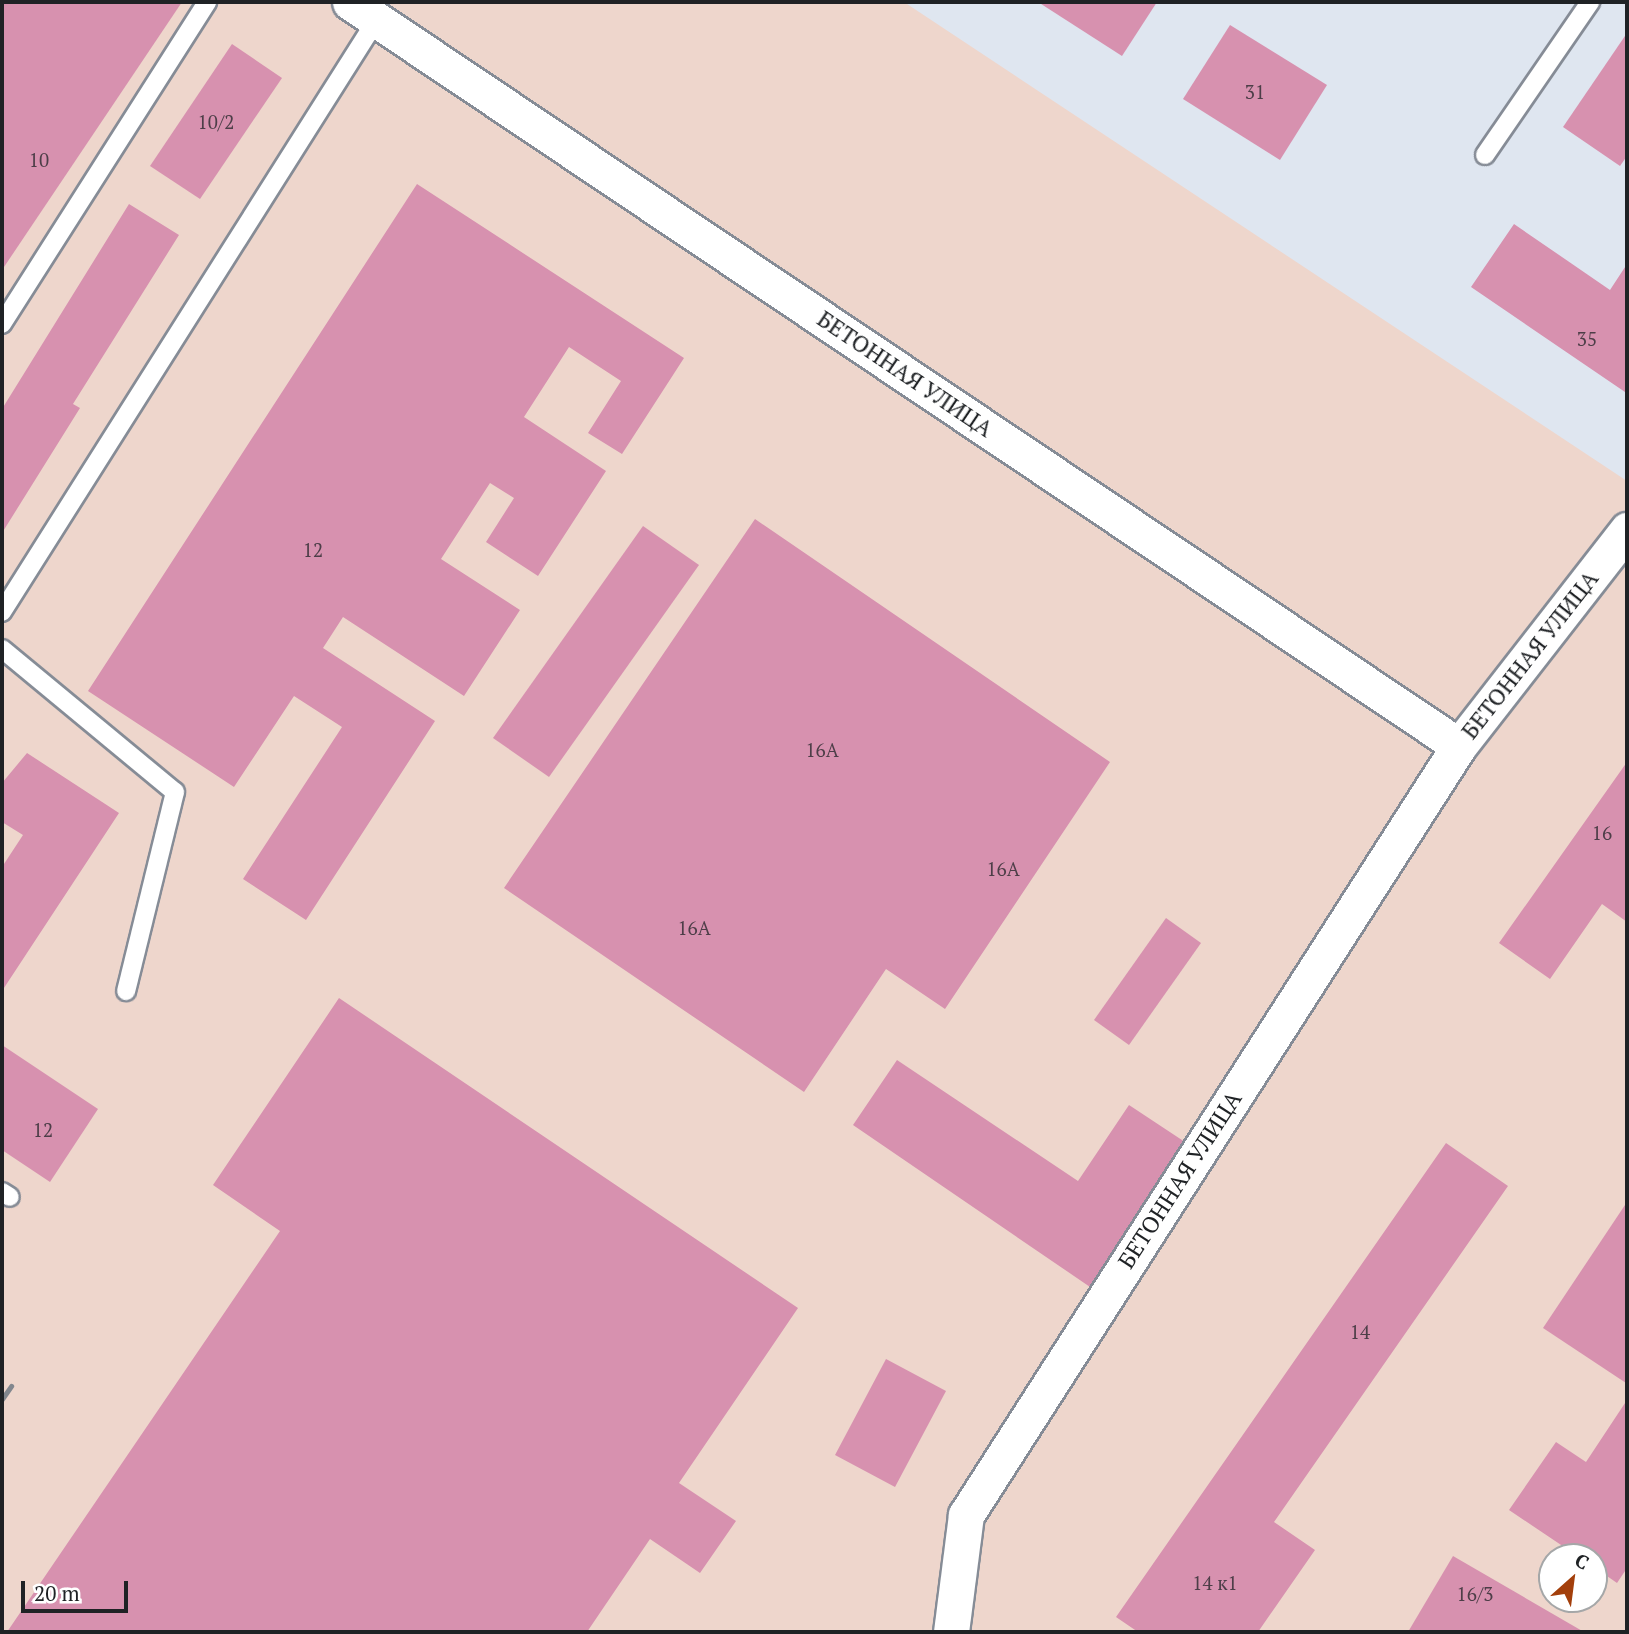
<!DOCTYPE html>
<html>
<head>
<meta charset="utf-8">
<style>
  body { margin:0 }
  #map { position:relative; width:1629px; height:1634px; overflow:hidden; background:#dfe6f0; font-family:"PT Serif",serif }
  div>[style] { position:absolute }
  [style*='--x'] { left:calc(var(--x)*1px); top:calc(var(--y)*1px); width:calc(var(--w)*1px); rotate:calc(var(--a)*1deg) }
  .industrial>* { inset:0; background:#eed6cc }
  .building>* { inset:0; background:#d791af }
  .roads { filter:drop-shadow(2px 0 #868c96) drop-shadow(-2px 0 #868c96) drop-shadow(0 2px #868c96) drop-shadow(0 -2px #868c96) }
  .service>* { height:18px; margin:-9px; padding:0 9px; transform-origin:9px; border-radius:9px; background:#fff }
  .minor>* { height:35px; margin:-17.5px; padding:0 17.5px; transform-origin:17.5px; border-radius:17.5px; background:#fff }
  .rail>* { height:5px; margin:-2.5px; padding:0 2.5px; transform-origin:2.5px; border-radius:2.5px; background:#82878e }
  span { translate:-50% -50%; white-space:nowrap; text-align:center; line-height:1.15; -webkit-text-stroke:5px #fff; paint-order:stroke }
  .number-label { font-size:19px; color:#4d3e48 }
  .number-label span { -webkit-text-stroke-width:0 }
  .street-label { font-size:23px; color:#1f2225 }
  .frame { position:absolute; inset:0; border:4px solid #1f2225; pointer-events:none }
  .north { position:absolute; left:1538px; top:1543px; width:70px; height:70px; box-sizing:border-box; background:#fff; border:2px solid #a5a7a8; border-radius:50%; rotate:28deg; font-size:19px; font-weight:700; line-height:28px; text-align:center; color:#1f2225 }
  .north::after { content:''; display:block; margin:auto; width:24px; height:32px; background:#a33f0b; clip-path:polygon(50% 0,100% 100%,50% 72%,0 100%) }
  .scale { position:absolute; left:21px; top:1581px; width:107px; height:32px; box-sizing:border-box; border:4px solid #1f2225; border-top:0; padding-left:9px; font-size:21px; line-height:24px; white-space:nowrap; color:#1f2225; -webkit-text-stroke:5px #fff; paint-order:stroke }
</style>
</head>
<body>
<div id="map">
  <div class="industrial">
    <div style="clip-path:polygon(evenodd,2px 2px,904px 2px,1627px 481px,1627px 1632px,2px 1632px,2px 2px,1552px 1557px,1594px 1557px,1594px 1599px,1552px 1599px,1552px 1557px)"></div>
  </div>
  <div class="building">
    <div style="clip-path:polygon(2px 2px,182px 2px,2px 270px)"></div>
    <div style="clip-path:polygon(1038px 2px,1157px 2px,1122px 56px)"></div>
    <div style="clip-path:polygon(1230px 25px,1327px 85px,1280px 160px,1183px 99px)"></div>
    <div style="clip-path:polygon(1627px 33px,1627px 156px,1620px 166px,1563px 127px)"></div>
    <div style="clip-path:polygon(232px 44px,282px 78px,200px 199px,150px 166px)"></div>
    <div style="clip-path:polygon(417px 184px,684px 358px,622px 454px,588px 433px,621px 381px,569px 347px,524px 417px,606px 471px,538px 576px,486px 542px,514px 498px,490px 483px,441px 559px,520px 610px,464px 696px,343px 617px,323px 648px,435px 721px,306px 920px,243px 879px,342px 727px,294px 696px,234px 787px,88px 691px)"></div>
    <div style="clip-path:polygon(129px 204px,179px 235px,73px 404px,80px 408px,2px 533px,2px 409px)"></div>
    <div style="clip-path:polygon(1514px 224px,1610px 290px,1627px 264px,1625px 392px,1471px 287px)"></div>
    <div style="clip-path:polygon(755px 519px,1110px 762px,945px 1009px,886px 969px,804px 1092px,504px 888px)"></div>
    <div style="clip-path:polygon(643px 526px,699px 565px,549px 777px,493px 738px)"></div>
    <div style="clip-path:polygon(27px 753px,119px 813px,2px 991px,2px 867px,23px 835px,2px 822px,2px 783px)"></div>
    <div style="clip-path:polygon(1627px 762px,1627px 922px,1602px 904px,1550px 979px,1499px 943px)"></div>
    <div style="clip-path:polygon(1166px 918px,1201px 943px,1129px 1045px,1094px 1020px)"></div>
    <div style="clip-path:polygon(339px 998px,798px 1308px,679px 1483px,736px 1521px,700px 1573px,650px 1539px,587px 1632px,7px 1632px,280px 1231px,213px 1185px)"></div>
    <div style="clip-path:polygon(2px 1045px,98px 1109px,50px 1182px,2px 1150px)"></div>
    <div style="clip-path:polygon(897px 1060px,1078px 1181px,1129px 1105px,1191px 1146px,1093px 1289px,853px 1125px)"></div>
    <div style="clip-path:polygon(1446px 1143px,1508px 1186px,1274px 1522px,1315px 1550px,1258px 1632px,1138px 1632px,1116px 1617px)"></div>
    <div style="clip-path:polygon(1627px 1202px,1627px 1382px,1626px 1383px,1543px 1328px)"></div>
    <div style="clip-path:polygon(886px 1359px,946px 1391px,895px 1487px,835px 1455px)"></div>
    <div style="clip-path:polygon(1627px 1400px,1627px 1568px,1617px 1583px,1594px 1567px,1594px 1557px,1579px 1557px,1509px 1510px,1556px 1442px,1586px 1462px)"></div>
    <div style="clip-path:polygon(1453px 1556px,1584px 1632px,1408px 1632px)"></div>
  </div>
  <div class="roads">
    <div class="service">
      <div style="--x:1485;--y:155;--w:186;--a:-55.5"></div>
      <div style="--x:2;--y:324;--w:382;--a:-57.5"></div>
      <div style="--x:2;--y:612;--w:702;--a:-57.69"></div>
      <div style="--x:2;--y:649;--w:224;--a:39.6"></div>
      <div style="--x:175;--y:792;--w:205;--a:103.8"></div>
      <div style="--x:2;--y:1192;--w:9;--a:32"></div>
    </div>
    <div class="minor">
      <div style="--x:350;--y:2;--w:1335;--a:33.86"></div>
      <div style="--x:951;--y:1632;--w:118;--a:-82.7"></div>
      <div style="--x:966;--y:1515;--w:913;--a:-57.34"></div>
      <div style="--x:1459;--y:746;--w:274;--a:-52.1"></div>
    </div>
  </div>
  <div class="rail">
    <div style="--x:2;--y:1399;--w:16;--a:-55"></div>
  </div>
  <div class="number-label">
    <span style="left:1255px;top:92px">31</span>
    <span style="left:216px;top:122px">10/2</span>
    <span style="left:39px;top:160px">10</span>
    <span style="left:1587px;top:339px">35</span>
    <span style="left:313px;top:550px">12</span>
    <span style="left:822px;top:750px">16А</span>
    <span style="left:1602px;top:833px">16</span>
    <span style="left:1003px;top:869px">16А</span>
    <span style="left:694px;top:928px">16А</span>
    <span style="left:43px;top:1130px">12</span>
    <span style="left:1360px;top:1332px">14</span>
    <span style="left:1215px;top:1583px">14 к1</span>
    <span style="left:1475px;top:1594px">16/3</span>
  </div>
  <div class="street-label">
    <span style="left:905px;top:374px;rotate:34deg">БЕТОННАЯ УЛИЦА</span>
    <span style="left:1530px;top:655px;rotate:-52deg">БЕТОННАЯ УЛИЦА</span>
    <span style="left:1180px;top:1180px;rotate:-57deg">БЕТОННАЯ УЛИЦА</span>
  </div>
  <div class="frame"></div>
  <div class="north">С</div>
  <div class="scale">20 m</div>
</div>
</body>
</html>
